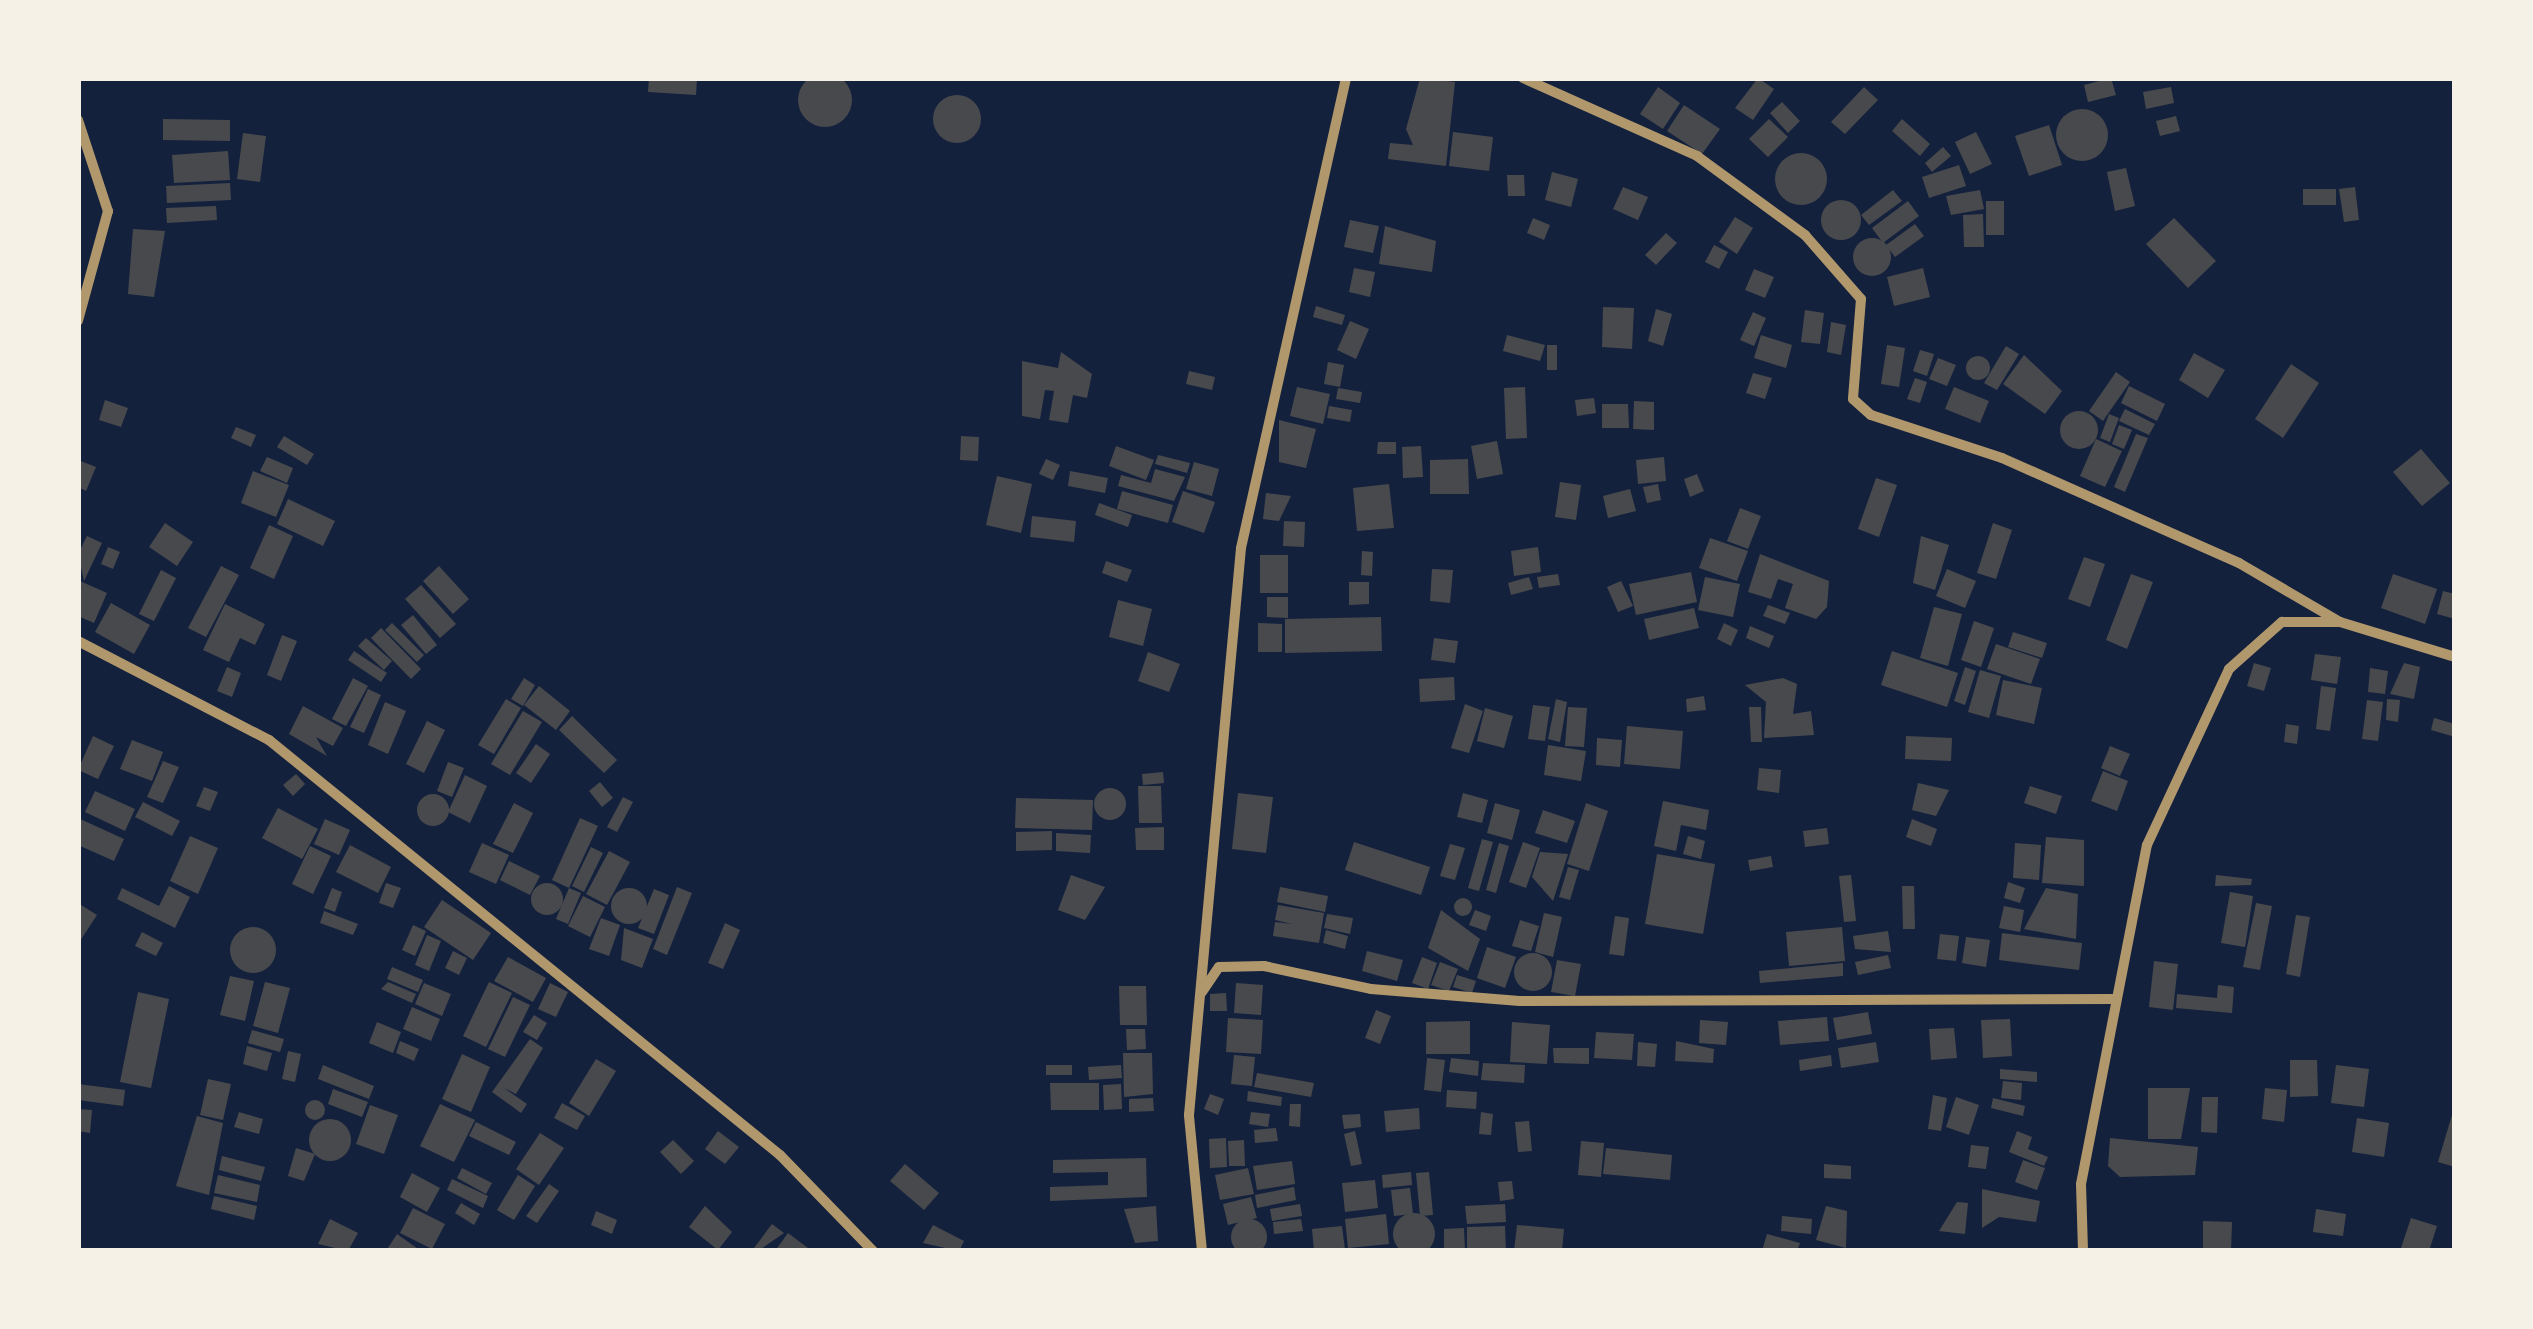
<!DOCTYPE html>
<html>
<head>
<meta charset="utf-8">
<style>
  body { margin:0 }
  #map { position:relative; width:2533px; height:1329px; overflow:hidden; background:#14213d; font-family:"Space Grotesk",sans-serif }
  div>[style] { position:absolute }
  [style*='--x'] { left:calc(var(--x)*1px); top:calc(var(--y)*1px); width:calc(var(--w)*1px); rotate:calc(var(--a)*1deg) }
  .building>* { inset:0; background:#48494c }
  .round { border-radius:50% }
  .minor>* { height:10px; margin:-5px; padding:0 5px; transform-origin:5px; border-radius:5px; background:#b1986c }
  span { translate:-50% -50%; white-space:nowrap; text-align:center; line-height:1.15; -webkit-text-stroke:10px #f6f1e7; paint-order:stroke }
  .frame { position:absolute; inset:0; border:81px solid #f6f1e7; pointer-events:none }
</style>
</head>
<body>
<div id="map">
  <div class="building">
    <div class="round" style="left:798px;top:73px;width:54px;height:54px"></div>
    <div style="clip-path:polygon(649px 78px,697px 78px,696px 95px,648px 92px)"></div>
    <div style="clip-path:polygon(1420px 78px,1455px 82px,1446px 166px,1388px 159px,1390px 143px,1413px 145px,1406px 129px)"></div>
    <div style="clip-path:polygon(1758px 78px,1774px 89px,1753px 120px,1735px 108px)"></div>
    <div style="clip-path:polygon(2111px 78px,2116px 95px,2088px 102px,2084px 85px)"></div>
    <div style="clip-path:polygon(1658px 87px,1680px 103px,1663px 129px,1640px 114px)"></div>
    <div style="clip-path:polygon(1864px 87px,1878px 100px,1845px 134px,1831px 122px)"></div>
    <div style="clip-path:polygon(2171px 87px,2174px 103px,2146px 109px,2143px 92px)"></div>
    <div class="round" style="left:933px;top:95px;width:48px;height:48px"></div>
    <div style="clip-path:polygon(1782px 102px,1800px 121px,1788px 133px,1770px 113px)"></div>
    <div style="clip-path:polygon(1684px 105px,1720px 129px,1702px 154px,1667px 131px)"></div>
    <div class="round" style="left:2056px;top:109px;width:52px;height:52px"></div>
    <div style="clip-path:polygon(2176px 116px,2180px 131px,2160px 136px,2156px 121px)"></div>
    <div style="clip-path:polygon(163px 119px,230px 120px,230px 141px,163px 140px)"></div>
    <div style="clip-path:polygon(1769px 119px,1788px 137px,1768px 157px,1749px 139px)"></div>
    <div style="clip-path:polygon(1902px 119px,1930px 144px,1920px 156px,1892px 131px)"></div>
    <div style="clip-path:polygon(2049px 125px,2062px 165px,2029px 176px,2015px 136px)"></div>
    <div style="clip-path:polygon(1453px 132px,1493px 137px,1489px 171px,1449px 166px)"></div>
    <div style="clip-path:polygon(1976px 132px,1992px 164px,1970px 174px,1955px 142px)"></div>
    <div style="clip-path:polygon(243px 133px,266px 136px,260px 182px,237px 179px)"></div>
    <div style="clip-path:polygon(1943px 147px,1951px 156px,1932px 172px,1925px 163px)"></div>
    <div style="clip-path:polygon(228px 151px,230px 180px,174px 183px,172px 155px)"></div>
    <div class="round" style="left:1775px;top:153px;width:52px;height:52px"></div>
    <div style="clip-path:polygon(1959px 165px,1966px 186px,1929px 198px,1922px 177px)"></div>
    <div style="clip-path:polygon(2126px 168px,2135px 206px,2115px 211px,2107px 172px)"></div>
    <div style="clip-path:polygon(1552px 172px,1578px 179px,1571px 207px,1545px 200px)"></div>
    <div style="clip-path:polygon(1507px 175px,1524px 175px,1525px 196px,1508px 196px)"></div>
    <div style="clip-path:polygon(230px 183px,231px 200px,167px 203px,166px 186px)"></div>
    <div style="clip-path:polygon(1623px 187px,1648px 197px,1638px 220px,1613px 209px)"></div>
    <div style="clip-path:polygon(2355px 187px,2359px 220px,2344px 222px,2339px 189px)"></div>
    <div style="clip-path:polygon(2303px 189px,2336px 189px,2336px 205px,2303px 205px)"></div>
    <div style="clip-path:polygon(1893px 190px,1902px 201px,1869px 225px,1861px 215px)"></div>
    <div style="clip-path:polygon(1980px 190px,1984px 209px,1951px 215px,1946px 196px)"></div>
    <div class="round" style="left:1821px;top:200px;width:40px;height:40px"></div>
    <div style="clip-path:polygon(1908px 201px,1919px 216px,1883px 243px,1872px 228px)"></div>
    <div style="clip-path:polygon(1986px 201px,2004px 201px,2004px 235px,1986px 235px)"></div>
    <div style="clip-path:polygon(216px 206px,217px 220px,167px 223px,166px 208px)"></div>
    <div style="clip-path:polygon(1983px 214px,1984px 247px,1964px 247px,1963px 215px)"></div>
    <div style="clip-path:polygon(1735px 217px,1753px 228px,1737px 254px,1719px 242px)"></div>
    <div style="clip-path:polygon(1533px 218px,1550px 225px,1544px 240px,1527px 233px)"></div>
    <div style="clip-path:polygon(2174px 218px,2216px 261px,2188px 288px,2146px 244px)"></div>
    <div style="clip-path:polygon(1350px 220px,1379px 226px,1373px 253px,1344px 247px)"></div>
    <div style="clip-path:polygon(1915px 224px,1924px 236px,1895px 257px,1886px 245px)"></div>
    <div style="clip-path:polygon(1385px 226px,1436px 241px,1432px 272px,1379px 264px)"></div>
    <div style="clip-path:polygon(133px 229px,165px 231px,154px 297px,128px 294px)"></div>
    <div style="clip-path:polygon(1666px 233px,1677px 243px,1656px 265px,1645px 255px)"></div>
    <div class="round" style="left:1853px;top:238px;width:38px;height:38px"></div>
    <div style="clip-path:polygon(1714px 245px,1728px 252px,1719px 269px,1705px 262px)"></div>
    <div style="clip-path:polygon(1354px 268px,1375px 272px,1370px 297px,1349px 292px)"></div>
    <div style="clip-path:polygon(1923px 268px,1930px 297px,1894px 306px,1887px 277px)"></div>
    <div style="clip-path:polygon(1754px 269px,1774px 277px,1765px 298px,1745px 290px)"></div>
    <div style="clip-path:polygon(1316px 306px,1345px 315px,1342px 325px,1313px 317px)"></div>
    <div style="clip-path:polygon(1603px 307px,1634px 308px,1632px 349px,1602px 347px)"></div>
    <div style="clip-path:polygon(1656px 309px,1672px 314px,1663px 346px,1648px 341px)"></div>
    <div style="clip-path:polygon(1805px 310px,1824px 313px,1820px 344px,1801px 342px)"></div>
    <div style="clip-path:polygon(1753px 312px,1766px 318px,1754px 346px,1740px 340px)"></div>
    <div style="clip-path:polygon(1350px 321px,1369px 329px,1356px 359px,1337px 350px)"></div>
    <div style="clip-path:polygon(1831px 322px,1846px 325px,1841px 355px,1827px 352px)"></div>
    <div style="clip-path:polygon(1507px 335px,1545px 345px,1540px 361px,1503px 351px)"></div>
    <div style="clip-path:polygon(1761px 335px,1792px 345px,1786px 368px,1754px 358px)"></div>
    <div style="clip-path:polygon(1547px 345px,1557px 345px,1557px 370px,1547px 370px)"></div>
    <div style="clip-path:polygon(1887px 345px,1905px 348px,1899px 387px,1881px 384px)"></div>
    <div style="clip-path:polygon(2006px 346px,2019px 354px,1997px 390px,1984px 383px)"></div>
    <div style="clip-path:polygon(1920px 350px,1934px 354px,1927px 376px,1913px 371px)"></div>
    <div style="clip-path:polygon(1061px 352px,1092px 374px,1087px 398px,1073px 395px,1068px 423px,1049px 420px,1054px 391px,1045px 390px,1040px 419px,1022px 416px,1022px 361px,1058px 368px)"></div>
    <div style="clip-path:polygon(2194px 353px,2225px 370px,2208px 398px,2179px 380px)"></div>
    <div style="clip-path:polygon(2024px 355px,2062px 391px,2045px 414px,2003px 384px)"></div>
    <div class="round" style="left:1966px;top:356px;width:24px;height:24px"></div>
    <div style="clip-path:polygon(1938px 358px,1956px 365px,1947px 386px,1929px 379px)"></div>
    <div style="clip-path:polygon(1328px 362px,1344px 365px,1340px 387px,1324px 384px)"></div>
    <div style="clip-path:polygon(2291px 364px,2319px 383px,2283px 438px,2255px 419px)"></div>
    <div style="clip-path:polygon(1189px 371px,1215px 377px,1212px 390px,1186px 384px)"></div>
    <div style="clip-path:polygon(2116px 372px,2130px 382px,2103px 421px,2089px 411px)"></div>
    <div style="clip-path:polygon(1753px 373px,1772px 378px,1765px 399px,1746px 393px)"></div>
    <div style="clip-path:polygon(1915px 378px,1927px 382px,1920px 403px,1907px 399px)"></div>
    <div style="clip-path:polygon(2129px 386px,2165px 404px,2157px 421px,2121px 403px)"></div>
    <div style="clip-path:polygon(1297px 387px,1330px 394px,1323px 424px,1290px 416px)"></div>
    <div style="clip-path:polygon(1525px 387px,1527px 438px,1506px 439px,1504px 388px)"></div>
    <div style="clip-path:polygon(1954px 387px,1989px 401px,1980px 423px,1945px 409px)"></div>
    <div style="clip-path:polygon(1338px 388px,1362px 392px,1360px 403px,1336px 399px)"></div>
    <div style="clip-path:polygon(1594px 398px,1596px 413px,1577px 416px,1575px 400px)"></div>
    <div style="clip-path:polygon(105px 400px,128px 408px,121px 427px,99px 420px)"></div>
    <div style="clip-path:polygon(1634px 401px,1654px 402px,1654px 430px,1633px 429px)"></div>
    <div style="clip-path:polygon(1602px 404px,1628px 404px,1629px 428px,1602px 428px)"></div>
    <div style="clip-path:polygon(1329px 406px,1352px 410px,1350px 422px,1327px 418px)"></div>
    <div style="clip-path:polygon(2125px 409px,2155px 424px,2149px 435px,2119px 421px)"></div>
    <div class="round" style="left:2060px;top:411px;width:38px;height:38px"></div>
    <div style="clip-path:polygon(2109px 414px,2119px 418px,2110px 442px,2100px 438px)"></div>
    <div style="clip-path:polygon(1279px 420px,1316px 429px,1306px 468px,1279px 462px)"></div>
    <div style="clip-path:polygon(2119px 425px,2132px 430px,2124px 449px,2112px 444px)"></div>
    <div style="clip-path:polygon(236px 427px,256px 435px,251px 447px,231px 438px)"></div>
    <div style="clip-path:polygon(2136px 434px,2148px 438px,2125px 492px,2114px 487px)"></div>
    <div style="clip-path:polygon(284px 436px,314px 454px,307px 465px,277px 447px)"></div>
    <div style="clip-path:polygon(961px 436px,979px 437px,978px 461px,960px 460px)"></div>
    <div style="clip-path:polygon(2096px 439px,2122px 451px,2105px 487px,2080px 476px)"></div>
    <div style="clip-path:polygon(1497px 441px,1503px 474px,1477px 479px,1471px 446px)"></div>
    <div style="clip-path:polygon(1378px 442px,1396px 442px,1396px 454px,1377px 454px)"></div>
    <div style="clip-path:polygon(1116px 446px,1154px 460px,1146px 480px,1109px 466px)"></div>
    <div style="clip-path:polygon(1421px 446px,1423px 477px,1403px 478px,1402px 447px)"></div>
    <div style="clip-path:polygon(2421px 449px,2450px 483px,2422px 506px,2393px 472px)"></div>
    <div style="clip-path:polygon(1158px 455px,1190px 463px,1187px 473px,1155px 464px)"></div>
    <div style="clip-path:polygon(267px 457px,293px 468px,287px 483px,260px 471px)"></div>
    <div style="clip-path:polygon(1664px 457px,1666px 481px,1638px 484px,1636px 460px)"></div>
    <div style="clip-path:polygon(1046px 459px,1060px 465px,1053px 480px,1039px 474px)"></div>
    <div style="clip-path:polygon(1468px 459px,1469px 494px,1430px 494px,1430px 460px)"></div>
    <div style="clip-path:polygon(78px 460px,96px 467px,86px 491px,78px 487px)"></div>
    <div style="clip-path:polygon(1194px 462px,1219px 469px,1212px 496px,1186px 489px)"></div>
    <div style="clip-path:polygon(1155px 469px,1185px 477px,1174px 501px,1118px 486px,1121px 475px,1151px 483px)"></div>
    <div style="clip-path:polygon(253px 471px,289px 485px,276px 517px,241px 503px)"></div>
    <div style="clip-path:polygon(1070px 471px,1108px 478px,1105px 493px,1068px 486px)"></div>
    <div style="clip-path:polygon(1697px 474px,1704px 491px,1690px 497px,1684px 479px)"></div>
    <div style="clip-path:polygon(997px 476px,1032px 484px,1021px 533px,986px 525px)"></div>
    <div style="clip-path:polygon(1876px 478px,1897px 485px,1879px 537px,1858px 529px)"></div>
    <div style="clip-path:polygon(1560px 482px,1581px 485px,1576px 520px,1555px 517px)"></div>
    <div style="clip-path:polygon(1389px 484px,1394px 528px,1357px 531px,1353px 488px)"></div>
    <div style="clip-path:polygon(1658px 484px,1661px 500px,1647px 503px,1643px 487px)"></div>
    <div style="clip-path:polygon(1630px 489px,1636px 511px,1608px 518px,1603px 496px)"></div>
    <div style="clip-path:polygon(1122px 491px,1173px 505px,1168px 523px,1117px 509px)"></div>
    <div style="clip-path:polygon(1183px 491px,1215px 502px,1204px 533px,1172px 522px)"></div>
    <div style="clip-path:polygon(1266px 493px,1291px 496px,1279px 521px,1263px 519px)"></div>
    <div style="clip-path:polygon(288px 499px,335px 521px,323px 546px,277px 524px)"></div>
    <div style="clip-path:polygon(1099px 503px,1132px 515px,1128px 527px,1095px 515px)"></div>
    <div style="clip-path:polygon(1740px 508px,1761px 516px,1748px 549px,1727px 541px)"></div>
    <div style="clip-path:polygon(1032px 516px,1076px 521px,1074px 542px,1030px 537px)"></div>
    <div style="clip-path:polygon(1284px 521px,1305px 522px,1304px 547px,1283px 546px)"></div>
    <div style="clip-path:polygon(165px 523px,193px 542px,177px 566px,149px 547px)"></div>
    <div style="clip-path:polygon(1993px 523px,2012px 530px,1996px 579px,1977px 573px)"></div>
    <div style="clip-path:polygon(269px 525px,293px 536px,274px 579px,250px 568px)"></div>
    <div style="clip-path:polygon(87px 536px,102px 543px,84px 581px,78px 554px)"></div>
    <div style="clip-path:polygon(1921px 536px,1949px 545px,1935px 590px,1913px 583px)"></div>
    <div style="clip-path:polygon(1710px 538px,1748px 551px,1737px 581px,1699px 568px)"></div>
    <div style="clip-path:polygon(108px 547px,120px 552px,113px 569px,101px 564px)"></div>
    <div style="clip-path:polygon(1538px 547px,1541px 572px,1514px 576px,1511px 551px)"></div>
    <div style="clip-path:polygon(1362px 551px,1373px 552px,1372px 576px,1361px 575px)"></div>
    <div style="clip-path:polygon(1760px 554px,1829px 581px,1827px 607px,1816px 619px,1785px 608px,1793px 584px,1778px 579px,1771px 599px,1748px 592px)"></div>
    <div style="clip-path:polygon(1260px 555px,1288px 555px,1288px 593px,1260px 593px)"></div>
    <div style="clip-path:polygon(2084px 557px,2105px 564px,2090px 607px,2068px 599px)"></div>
    <div style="clip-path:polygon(1106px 561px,1132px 570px,1127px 582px,1102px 573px)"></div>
    <div style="clip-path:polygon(221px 566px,239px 575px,206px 637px,188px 628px)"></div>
    <div style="clip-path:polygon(439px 566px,469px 599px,453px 614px,423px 581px)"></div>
    <div style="clip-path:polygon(1432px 569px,1453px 570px,1450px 603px,1430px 601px)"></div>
    <div style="clip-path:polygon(1947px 569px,1976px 581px,1965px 608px,1936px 596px)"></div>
    <div style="clip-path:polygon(161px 570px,176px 578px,154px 621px,139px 614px)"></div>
    <div style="clip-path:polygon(1691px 572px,1697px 602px,1636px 615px,1629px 584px)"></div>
    <div style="clip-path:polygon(1558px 574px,1560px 585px,1539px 588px,1537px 577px)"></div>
    <div style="clip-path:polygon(2131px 574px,2153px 582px,2127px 649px,2106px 640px)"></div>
    <div style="clip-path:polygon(2393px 574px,2437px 589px,2425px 624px,2381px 608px)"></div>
    <div style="clip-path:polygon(1529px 577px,1533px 589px,1511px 595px,1508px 583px)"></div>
    <div style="clip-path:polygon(1705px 577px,1740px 584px,1733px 617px,1698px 610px)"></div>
    <div style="clip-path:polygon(80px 581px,107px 593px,94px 623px,78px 616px)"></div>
    <div style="clip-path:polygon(1621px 581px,1633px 606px,1618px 612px,1607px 587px)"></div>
    <div style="clip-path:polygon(1349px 582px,1369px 582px,1369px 604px,1349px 605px)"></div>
    <div style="clip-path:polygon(421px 585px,456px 624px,440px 638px,405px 599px)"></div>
    <div style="clip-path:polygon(2443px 591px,2455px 594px,2455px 619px,2437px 614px)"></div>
    <div style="clip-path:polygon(1267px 597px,1288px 597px,1288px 618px,1267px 617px)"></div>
    <div style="clip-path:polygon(1118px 600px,1152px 609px,1143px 646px,1109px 637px)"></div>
    <div style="clip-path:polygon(111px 603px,150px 625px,134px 654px,95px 632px)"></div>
    <div style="clip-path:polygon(225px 604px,265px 624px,255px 645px,240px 638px,229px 662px,203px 650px)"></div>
    <div style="clip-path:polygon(1768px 605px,1790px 613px,1785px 624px,1763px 616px)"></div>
    <div style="clip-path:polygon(1934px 607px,1962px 614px,1948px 666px,1920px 658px)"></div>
    <div style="clip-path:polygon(1694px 608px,1699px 628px,1649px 640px,1644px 619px)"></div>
    <div style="clip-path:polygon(413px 615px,437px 645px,426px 654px,401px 625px)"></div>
    <div style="clip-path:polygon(1381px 617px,1382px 651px,1285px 653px,1285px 619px)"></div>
    <div style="clip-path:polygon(1974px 621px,1994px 628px,1981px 667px,1961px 660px)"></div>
    <div style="clip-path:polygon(392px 623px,424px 655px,417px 662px,385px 630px)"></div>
    <div style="clip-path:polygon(1258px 623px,1282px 624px,1282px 652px,1258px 652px)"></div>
    <div style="clip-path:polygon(1724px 623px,1738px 630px,1731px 646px,1717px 639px)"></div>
    <div style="clip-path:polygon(1750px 626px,1774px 636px,1769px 648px,1746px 638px)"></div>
    <div style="clip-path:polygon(381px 628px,421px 669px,411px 679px,371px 638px)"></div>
    <div style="clip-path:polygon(2013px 632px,2047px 643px,2042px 658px,2008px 647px)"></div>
    <div style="clip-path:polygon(282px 635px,297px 641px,281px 681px,267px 675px)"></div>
    <div style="clip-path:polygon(366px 638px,392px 661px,384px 670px,358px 646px)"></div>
    <div style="clip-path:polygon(1434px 638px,1458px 641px,1455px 663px,1431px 660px)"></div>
    <div style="clip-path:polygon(1996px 644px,2040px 659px,2031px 684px,1987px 669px)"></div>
    <div style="clip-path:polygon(354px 651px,387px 673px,381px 682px,348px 660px)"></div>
    <div style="clip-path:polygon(1892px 651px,1958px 673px,1947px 707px,1881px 685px)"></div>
    <div style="clip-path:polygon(1148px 652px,1180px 664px,1169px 692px,1138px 681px)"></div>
    <div style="clip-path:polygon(2315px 654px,2341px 657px,2337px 684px,2311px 680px)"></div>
    <div style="clip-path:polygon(2254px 663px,2271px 668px,2264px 691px,2247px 686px)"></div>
    <div style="clip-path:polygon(2404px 663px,2420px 667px,2414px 699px,2390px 694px)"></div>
    <div style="clip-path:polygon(227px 667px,241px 673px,232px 697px,217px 691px)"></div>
    <div style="clip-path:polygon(1965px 667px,1976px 671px,1965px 705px,1954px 701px)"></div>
    <div style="clip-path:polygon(2370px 668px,2388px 671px,2385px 694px,2368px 692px)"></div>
    <div style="clip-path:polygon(1980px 670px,2001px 676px,1989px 718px,1968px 712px)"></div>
    <div style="clip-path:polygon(1454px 677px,1455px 700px,1420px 702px,1419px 679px)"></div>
    <div style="clip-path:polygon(353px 678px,368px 686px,346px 726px,332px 719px)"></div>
    <div style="clip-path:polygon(524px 678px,535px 685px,523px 706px,511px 699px)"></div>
    <div style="clip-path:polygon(1783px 678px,1797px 684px,1793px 714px,1811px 711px,1814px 735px,1764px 738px,1766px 702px,1745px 685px)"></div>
    <div style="clip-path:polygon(2003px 680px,2042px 688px,2034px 724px,1996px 715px)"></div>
    <div style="clip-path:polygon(539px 686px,570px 711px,556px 730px,524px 705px)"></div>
    <div style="clip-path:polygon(2321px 686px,2336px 688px,2330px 731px,2316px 729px)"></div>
    <div style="clip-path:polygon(368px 689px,381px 695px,364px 733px,350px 727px)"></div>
    <div style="clip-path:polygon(1704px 696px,1706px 710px,1687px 712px,1686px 699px)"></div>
    <div style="clip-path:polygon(506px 699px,521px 708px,494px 754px,478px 745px)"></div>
    <div style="clip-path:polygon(1556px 699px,1567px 702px,1560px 742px,1548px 739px)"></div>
    <div style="clip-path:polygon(2387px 699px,2400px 700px,2398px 722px,2386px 720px)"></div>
    <div style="clip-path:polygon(2367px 700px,2383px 702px,2378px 741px,2362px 739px)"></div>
    <div style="clip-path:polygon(385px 702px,406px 711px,388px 754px,368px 745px)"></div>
    <div style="clip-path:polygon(1465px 704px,1483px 711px,1469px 753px,1451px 748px)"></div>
    <div style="clip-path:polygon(1533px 705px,1550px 707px,1545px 741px,1528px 739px)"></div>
    <div style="clip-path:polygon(303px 706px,343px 728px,333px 746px,316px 737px,327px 756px,289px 734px)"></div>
    <div style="clip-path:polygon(1568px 707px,1587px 708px,1584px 747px,1565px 746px)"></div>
    <div style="clip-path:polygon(1749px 707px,1761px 707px,1762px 742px,1751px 742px)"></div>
    <div style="clip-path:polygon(1485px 708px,1513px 716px,1504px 748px,1477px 741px)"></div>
    <div style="clip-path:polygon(523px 711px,542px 722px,510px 775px,491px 764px)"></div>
    <div style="clip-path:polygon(572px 716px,617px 760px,604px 773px,559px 730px)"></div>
    <div style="clip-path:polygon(2434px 718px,2455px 724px,2455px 737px,2431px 730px)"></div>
    <div style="clip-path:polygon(427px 721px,445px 730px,424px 773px,406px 764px)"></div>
    <div style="clip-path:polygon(2286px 724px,2299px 726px,2297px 744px,2284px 742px)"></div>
    <div style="clip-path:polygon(1627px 726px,1683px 731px,1680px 769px,1624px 764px)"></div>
    <div style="clip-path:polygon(93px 736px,114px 746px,98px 779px,78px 770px)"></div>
    <div style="clip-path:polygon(1906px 736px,1952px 738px,1951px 761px,1905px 759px)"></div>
    <div style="clip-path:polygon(1597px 738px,1622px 740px,1620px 767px,1596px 765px)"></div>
    <div style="clip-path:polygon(132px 740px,163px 752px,152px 781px,120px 769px)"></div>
    <div style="clip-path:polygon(536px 744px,550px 754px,531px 783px,516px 773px)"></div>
    <div style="clip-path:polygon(1548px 745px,1586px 751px,1581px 781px,1544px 775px)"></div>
    <div style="clip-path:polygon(2110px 746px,2130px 754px,2120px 776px,2101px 768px)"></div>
    <div style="clip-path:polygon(163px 761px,179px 767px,163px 803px,147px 797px)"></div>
    <div style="clip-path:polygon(448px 762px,464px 768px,452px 797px,437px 791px)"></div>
    <div style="clip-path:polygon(1759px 768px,1781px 770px,1779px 793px,1757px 790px)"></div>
    <div style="clip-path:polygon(2103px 771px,2128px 781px,2117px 811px,2091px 801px)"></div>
    <div style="clip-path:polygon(1163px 772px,1164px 783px,1143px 785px,1142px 774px)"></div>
    <div style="clip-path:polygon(296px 774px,305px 784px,293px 796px,283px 785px)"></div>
    <div style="clip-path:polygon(465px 775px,487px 786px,470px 823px,448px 812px)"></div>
    <div style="clip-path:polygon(600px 782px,613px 798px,602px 807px,589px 791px)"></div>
    <div style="clip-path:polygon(1918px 783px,1949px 790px,1936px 816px,1912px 810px)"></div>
    <div style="clip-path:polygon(1138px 786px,1161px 786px,1162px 823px,1139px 823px)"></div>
    <div style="clip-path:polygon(2030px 786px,2062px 796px,2056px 814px,2024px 803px)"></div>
    <div style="clip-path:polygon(204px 787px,218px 792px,210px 811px,196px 806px)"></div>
    <div class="round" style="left:1094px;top:788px;width:32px;height:32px"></div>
    <div style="clip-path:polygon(95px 791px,135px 809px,125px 831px,85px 812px)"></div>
    <div style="clip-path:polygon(1238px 793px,1273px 797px,1266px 853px,1232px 849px)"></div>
    <div style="clip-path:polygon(1463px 793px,1488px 800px,1482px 823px,1457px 817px)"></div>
    <div class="round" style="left:417px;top:794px;width:32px;height:32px"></div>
    <div style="clip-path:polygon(623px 797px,633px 802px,617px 832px,607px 827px)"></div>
    <div style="clip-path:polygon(1016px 798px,1093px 800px,1092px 830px,1015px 828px)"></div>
    <div style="clip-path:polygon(1663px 801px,1709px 810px,1706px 830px,1681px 825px,1676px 851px,1654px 846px)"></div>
    <div style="clip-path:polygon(143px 802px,180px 821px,172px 836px,135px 817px)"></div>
    <div style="clip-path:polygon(514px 803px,533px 813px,513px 853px,493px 844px)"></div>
    <div style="clip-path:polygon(1495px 803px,1520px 810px,1512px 840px,1487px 833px)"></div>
    <div style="clip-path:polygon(1586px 803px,1608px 811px,1589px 871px,1567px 864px)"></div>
    <div style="clip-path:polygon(278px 808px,318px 829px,302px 859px,262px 838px)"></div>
    <div style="clip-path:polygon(1543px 810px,1575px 821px,1567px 843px,1535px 833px)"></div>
    <div style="clip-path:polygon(78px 818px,124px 839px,114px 861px,78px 845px)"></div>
    <div style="clip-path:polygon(580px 818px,598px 826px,569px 888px,552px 880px)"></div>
    <div style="clip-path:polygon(325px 819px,350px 830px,339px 855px,314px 844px)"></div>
    <div style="clip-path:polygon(1912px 819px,1937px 829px,1931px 846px,1906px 837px)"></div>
    <div style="clip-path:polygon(1164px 827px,1164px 850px,1136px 850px,1135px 828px)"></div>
    <div style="clip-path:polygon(1827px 828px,1829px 844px,1805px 847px,1803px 831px)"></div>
    <div style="clip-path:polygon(1052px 831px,1052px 850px,1016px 851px,1016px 832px)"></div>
    <div style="clip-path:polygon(1056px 833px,1091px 835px,1090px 853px,1056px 851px)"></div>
    <div style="clip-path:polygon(190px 836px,218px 848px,198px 894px,170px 881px)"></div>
    <div style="clip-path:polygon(1688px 836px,1705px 841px,1701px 859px,1683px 854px)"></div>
    <div style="clip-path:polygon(2046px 837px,2084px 840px,2084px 886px,2042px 883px)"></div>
    <div style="clip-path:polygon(1482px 839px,1493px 842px,1479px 891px,1468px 888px)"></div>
    <div style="clip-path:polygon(1354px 842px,1430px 867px,1421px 895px,1345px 870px)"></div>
    <div style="clip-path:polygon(1523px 842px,1540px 848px,1526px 888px,1509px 882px)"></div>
    <div style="clip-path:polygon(482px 843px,509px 855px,496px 884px,469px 872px)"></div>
    <div style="clip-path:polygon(1499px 843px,1509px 846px,1496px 893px,1486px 890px)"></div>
    <div style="clip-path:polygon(2015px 843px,2041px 845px,2039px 880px,2013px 878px)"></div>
    <div style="clip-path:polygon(1450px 844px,1465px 848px,1455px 880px,1440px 876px)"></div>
    <div style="clip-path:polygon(350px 845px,391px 867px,378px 893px,336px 872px)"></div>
    <div style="clip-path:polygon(310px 846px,331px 856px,313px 894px,292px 884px)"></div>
    <div style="clip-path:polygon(591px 847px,603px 853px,584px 892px,572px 886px)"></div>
    <div style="clip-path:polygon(609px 851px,630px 862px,607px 905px,586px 894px)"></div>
    <div style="clip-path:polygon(1540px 852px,1568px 854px,1553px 901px,1532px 877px)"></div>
    <div style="clip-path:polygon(1657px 854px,1715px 864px,1703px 934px,1645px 924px)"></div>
    <div style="clip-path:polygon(1771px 856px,1773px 867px,1750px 871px,1748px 860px)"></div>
    <div style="clip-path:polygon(509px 861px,540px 876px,530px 895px,500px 880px)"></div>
    <div style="clip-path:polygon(1568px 867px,1579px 870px,1570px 900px,1559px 897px)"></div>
    <div style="clip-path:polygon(1071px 875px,1105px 887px,1085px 920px,1058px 910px)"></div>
    <div style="clip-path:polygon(1851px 875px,1856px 921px,1844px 922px,1839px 876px)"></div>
    <div style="clip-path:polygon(2216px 875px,2252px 879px,2251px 885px,2215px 886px)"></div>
    <div style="clip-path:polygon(2008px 882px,2025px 888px,2020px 903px,2004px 898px)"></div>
    <div class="round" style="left:531px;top:883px;width:32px;height:32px"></div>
    <div style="clip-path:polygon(386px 883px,401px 888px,393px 908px,379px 903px)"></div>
    <div style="clip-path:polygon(169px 886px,190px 897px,175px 928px,117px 899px,122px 888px,159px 906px)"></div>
    <div style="clip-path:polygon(1902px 886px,1914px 886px,1915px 929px,1903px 929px)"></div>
    <div style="clip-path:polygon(677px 887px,692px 893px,667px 955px,653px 949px)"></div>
    <div style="clip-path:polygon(1280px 887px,1328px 896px,1325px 912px,1277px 902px)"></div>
    <div class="round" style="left:611px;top:888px;width:36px;height:36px"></div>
    <div style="clip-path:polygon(332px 888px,342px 892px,335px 912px,324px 908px)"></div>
    <div style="clip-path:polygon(569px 888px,581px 893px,568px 924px,556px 919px)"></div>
    <div style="clip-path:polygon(2046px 888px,2078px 894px,2076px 939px,2024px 929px)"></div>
    <div style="clip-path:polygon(654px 889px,669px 895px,654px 934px,638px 928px)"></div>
    <div style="clip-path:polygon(2230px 892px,2253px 896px,2245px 947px,2221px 943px)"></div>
    <div style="clip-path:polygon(583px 896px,605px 907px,590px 937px,568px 926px)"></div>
    <div class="round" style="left:1454px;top:898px;width:18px;height:18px"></div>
    <div style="clip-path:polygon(442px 900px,491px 933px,473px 960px,424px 927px)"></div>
    <div style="clip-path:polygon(78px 903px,97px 915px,78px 944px)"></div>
    <div style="clip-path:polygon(2256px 903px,2272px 906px,2260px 970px,2243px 967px)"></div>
    <div style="clip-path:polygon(1278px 905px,1324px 913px,1319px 943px,1273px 936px,1275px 922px,1292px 924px,1275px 920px)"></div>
    <div style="clip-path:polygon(2004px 906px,2024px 910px,2020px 932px,1999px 928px)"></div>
    <div style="clip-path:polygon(1441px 910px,1480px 939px,1468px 971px,1428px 948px)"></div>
    <div style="clip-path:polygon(1475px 910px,1491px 916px,1486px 931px,1469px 925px)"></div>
    <div style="clip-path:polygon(324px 911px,358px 924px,353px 935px,320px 923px)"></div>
    <div style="clip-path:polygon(1544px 913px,1562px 917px,1553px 957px,1535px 952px)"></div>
    <div style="clip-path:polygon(1327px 914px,1353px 918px,1350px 934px,1324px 928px)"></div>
    <div style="clip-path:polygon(2296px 915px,2310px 917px,2300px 977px,2286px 974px)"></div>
    <div style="clip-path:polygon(1615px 916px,1629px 918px,1624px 956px,1609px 954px)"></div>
    <div style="clip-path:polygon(601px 918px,620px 925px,609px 956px,589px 949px)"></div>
    <div style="clip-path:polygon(1520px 920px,1539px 926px,1531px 951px,1512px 946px)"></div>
    <div style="clip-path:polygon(725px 923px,740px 930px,723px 969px,708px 963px)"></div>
    <div style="clip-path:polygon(413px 925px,426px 931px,415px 956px,402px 950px)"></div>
    <div class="round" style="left:230px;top:927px;width:46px;height:46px"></div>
    <div style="clip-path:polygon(1842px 927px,1845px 961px,1789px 966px,1786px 932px)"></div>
    <div style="clip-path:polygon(624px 928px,653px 939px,642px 968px,621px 960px)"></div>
    <div style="clip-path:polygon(1326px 930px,1348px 936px,1345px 949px,1323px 943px)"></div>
    <div style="clip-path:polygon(1888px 931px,1891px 952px,1855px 949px,1853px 936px)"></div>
    <div style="clip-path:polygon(142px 932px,163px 943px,156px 956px,135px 946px)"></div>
    <div style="clip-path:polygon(2002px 933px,2082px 943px,2079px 970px,1999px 960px)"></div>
    <div style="clip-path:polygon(1940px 934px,1959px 936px,1956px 961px,1937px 959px)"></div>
    <div style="clip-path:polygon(427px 935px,441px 941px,429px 971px,415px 965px)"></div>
    <div style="clip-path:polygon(1966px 937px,1990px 940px,1986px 967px,1962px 963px)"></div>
    <div style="clip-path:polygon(1487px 947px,1516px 957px,1505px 988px,1477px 978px)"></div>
    <div style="clip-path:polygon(453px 951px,467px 958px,459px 975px,445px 968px)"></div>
    <div style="clip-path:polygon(1367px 951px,1403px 960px,1397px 981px,1362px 971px)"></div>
    <div class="round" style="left:1514px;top:953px;width:38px;height:38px"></div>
    <div style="clip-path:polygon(1888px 955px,1891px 968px,1858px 975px,1855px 962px)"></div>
    <div style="clip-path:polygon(508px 957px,546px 978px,533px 1002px,494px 981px)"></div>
    <div style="clip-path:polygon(1422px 957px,1437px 963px,1428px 989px,1412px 983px)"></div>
    <div style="clip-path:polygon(1557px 960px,1581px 964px,1575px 996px,1551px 992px)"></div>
    <div style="clip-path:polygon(2154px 961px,2178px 964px,2173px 1010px,2149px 1007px)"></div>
    <div style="clip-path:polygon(1440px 962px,1458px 969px,1449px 991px,1431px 985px)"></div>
    <div style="clip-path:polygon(1843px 963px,1843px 976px,1760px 983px,1759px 971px)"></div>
    <div style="clip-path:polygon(392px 967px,423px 980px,418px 992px,387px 979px)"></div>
    <div style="clip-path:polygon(1457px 975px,1476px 981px,1472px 993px,1453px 987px)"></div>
    <div style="clip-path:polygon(230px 976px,254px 981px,245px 1021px,220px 1015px)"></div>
    <div style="clip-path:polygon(265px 982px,290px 988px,278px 1033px,253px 1026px)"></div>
    <div style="clip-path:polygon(388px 982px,416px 994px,412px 1003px,381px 989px)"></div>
    <div style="clip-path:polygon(489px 982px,512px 993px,486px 1047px,463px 1036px)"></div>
    <div style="clip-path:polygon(424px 983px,451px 994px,442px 1016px,415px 1004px)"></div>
    <div style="clip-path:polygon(550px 983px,568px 992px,556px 1017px,538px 1009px)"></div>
    <div style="clip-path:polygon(1236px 983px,1263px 985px,1261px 1015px,1234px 1013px)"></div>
    <div style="clip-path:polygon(2218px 985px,2234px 987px,2232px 1013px,2176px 1008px,2177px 994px,2217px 998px)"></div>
    <div style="clip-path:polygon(1119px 986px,1146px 986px,1147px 1025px,1120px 1025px)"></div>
    <div style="clip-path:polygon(138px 992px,169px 999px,151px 1088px,120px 1082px)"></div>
    <div style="clip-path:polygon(1226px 993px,1227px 1011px,1210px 1011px,1210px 994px)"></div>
    <div style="clip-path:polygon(513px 997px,530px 1005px,505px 1057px,488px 1049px)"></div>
    <div style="clip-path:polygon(412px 1007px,440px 1019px,431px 1041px,403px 1029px)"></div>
    <div style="clip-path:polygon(1376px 1010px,1391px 1016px,1380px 1044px,1365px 1038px)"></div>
    <div style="clip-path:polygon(1868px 1012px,1872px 1034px,1837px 1040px,1833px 1018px)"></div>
    <div style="clip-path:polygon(534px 1015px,547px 1023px,537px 1040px,523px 1032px)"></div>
    <div style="clip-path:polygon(1827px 1017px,1829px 1041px,1780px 1045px,1778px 1021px)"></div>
    <div style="clip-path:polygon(1228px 1018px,1263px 1020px,1261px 1054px,1226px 1052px)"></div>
    <div style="clip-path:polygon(2010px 1019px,2012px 1056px,1983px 1058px,1981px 1020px)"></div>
    <div style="clip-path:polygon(1700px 1020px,1728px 1022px,1726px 1045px,1699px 1043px)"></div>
    <div style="clip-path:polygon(1470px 1021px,1470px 1054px,1426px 1054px,1426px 1022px)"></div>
    <div style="clip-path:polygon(377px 1022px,401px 1032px,393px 1053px,369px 1043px)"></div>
    <div style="clip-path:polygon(1512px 1022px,1550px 1025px,1547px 1064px,1510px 1062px)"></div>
    <div style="clip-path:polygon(1954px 1028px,1957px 1058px,1931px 1060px,1929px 1029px)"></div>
    <div style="clip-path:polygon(1126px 1029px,1145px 1029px,1146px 1049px,1127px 1050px)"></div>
    <div style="clip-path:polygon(252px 1030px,284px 1039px,280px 1052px,248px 1043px)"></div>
    <div style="clip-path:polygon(1596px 1032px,1634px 1034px,1632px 1060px,1594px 1058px)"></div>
    <div style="clip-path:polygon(530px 1039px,543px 1048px,516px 1094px,504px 1088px,527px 1104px,521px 1113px,492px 1092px)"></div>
    <div style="clip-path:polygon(400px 1041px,419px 1049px,414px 1061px,396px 1053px)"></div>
    <div style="clip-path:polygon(1676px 1041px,1714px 1049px,1713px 1063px,1675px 1061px)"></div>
    <div style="clip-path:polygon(1638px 1042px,1657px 1044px,1655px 1067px,1637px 1066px)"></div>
    <div style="clip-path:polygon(1876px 1042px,1879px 1062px,1841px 1068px,1838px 1048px)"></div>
    <div style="clip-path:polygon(247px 1046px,272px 1053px,267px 1071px,243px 1064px)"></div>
    <div style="clip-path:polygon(1553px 1048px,1589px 1048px,1589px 1064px,1554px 1063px)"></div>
    <div style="clip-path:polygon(288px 1051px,301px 1054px,295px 1082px,282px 1079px)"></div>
    <div style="clip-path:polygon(1123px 1053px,1152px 1053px,1153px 1094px,1124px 1097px)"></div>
    <div style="clip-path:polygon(462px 1054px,490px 1067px,471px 1112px,442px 1099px)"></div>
    <div style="clip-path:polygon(1234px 1055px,1255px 1057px,1252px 1086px,1231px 1084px)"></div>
    <div style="clip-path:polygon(1831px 1055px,1832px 1066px,1800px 1071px,1799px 1060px)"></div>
    <div style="clip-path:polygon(1427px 1058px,1445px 1060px,1441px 1092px,1424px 1090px)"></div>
    <div style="clip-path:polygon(1451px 1058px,1479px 1061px,1478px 1076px,1449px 1072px)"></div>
    <div style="clip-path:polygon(596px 1059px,616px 1071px,589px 1116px,569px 1103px)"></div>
    <div style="clip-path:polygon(2290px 1060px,2317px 1060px,2318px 1096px,2290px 1097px)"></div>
    <div style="clip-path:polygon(1483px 1063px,1525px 1065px,1524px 1083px,1481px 1080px)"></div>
    <div style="clip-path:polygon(323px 1065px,374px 1086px,369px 1099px,318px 1079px)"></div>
    <div style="clip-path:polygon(1046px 1065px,1072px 1065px,1072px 1075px,1046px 1075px)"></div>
    <div style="clip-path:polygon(1121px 1065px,1122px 1078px,1089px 1080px,1088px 1067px)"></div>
    <div style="clip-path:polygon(2336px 1065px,2369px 1069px,2364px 1107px,2331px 1103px)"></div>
    <div style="clip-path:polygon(2000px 1069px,2037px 1072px,2037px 1082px,2000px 1079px)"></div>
    <div style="clip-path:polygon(1257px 1073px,1314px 1083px,1311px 1097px,1254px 1087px)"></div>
    <div style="clip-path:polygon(208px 1079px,231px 1084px,223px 1120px,200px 1115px)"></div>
    <div style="clip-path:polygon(2003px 1081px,2022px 1083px,2021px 1100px,2001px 1098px)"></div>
    <div style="clip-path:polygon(1050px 1083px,1099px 1083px,1099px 1110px,1051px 1110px)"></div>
    <div style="clip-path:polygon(78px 1084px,125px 1090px,123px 1106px,78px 1100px)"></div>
    <div style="clip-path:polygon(1121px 1084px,1122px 1109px,1104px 1110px,1103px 1085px)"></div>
    <div style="clip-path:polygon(2148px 1088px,2190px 1088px,2181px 1139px,2148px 1139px)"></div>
    <div style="clip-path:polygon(2265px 1088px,2287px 1090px,2284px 1122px,2262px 1119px)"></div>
    <div style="clip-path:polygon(333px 1089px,368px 1102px,362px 1117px,328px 1104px)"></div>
    <div style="clip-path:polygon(1447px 1090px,1477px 1092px,1476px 1109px,1446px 1107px)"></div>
    <div style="clip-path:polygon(1248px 1091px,1282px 1097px,1281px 1106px,1247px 1101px)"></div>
    <div style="clip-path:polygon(1210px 1094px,1224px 1099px,1218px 1115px,1204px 1109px)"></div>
    <div style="clip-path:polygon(1933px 1095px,1947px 1098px,1941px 1131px,1928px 1129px)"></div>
    <div style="clip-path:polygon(1956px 1097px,1979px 1105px,1969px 1135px,1946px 1127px)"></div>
    <div style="clip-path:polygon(2202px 1097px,2218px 1097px,2217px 1133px,2201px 1132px)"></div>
    <div style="clip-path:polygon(1153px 1098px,1154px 1111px,1129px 1112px,1129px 1099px)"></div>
    <div style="clip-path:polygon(1993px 1098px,2025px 1106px,2023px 1116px,1991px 1108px)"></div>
    <div class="round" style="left:305px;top:1100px;width:20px;height:20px"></div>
    <div style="clip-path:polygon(562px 1103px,585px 1116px,577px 1130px,554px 1118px)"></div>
    <div style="clip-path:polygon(440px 1104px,475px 1120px,454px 1162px,420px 1146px)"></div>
    <div style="clip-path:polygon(1290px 1104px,1301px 1104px,1300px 1127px,1289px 1126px)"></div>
    <div style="clip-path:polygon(370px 1105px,398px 1115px,384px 1154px,356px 1144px)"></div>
    <div style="clip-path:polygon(1419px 1108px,1420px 1129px,1386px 1132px,1384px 1111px)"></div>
    <div style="clip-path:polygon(2454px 1108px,2455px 1108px,2455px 1167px,2438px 1162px)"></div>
    <div style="clip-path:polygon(78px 1109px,92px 1110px,90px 1133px,78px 1131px)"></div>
    <div style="clip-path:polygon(239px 1112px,263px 1119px,259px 1134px,234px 1127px)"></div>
    <div style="clip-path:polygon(1251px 1112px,1270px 1114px,1268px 1127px,1249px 1124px)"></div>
    <div style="clip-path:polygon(1481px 1112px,1493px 1114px,1491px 1135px,1479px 1134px)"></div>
    <div style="clip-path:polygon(1360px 1114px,1361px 1127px,1344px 1129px,1342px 1115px)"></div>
    <div style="clip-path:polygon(197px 1116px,223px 1123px,209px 1195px,176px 1186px)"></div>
    <div style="clip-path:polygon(2357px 1118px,2389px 1123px,2384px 1157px,2352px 1152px)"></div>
    <div class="round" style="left:309px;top:1119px;width:42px;height:42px"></div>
    <div style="clip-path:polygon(1529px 1121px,1532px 1151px,1518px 1152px,1515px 1122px)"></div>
    <div style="clip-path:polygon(476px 1122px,516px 1142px,509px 1155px,469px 1136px)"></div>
    <div style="clip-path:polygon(1276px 1128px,1278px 1141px,1255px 1143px,1254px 1130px)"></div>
    <div style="clip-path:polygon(718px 1131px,739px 1147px,725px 1164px,705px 1149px)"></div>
    <div style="clip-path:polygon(1355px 1131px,1362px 1164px,1351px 1166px,1344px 1134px)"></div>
    <div style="clip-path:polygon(2017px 1131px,2032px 1137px,2028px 1149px,2048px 1157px,2044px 1166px,2009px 1152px)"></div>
    <div style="clip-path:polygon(540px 1133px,564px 1148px,539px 1185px,516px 1169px)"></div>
    <div style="clip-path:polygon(1226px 1138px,1227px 1167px,1210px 1168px,1209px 1139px)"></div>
    <div style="clip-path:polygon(2110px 1138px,2198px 1147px,2195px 1175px,2120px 1177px,2108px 1166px)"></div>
    <div style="clip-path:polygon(673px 1140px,694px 1161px,681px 1174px,660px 1152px)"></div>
    <div style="clip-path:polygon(1244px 1140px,1245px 1166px,1229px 1166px,1228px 1141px)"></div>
    <div style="clip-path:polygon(1581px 1141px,1604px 1143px,1601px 1177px,1578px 1175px)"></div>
    <div style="clip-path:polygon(1971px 1145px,1989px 1147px,1986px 1169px,1968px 1167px)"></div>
    <div style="clip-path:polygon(296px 1148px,315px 1154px,304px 1181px,288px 1176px)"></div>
    <div style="clip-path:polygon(1606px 1148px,1672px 1155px,1670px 1180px,1603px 1174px)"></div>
    <div style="clip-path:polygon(222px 1156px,265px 1167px,261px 1181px,219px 1170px)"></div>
    <div style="clip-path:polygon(1146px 1158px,1147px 1197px,1050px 1201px,1050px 1187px,1108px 1185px,1108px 1172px,1053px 1173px,1053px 1160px)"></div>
    <div style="clip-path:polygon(2023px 1160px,2045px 1168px,2037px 1190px,2015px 1182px)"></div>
    <div style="clip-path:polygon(1292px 1161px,1295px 1184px,1257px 1190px,1253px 1166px)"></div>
    <div style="clip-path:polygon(905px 1164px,939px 1193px,924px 1210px,890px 1181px)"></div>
    <div style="clip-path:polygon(1824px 1164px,1851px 1166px,1851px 1179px,1824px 1178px)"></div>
    <div style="clip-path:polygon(462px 1168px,492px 1183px,486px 1194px,457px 1178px)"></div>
    <div style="clip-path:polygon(1248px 1168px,1254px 1194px,1220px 1200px,1215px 1175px)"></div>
    <div style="clip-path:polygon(1411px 1172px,1412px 1185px,1383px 1188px,1382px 1175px)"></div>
    <div style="clip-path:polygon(1429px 1172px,1433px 1215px,1420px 1216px,1416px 1173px)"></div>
    <div style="clip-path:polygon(412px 1173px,440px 1188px,427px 1212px,400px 1197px)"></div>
    <div style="clip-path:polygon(218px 1175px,260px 1185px,257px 1202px,214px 1193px)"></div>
    <div style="clip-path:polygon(518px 1175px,535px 1186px,514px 1220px,497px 1210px)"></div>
    <div style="clip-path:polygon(452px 1179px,488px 1196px,483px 1208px,447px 1190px)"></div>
    <div style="clip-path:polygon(1375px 1180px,1378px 1208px,1345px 1212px,1342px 1183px)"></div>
    <div style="clip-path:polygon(1512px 1181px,1514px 1199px,1500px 1201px,1498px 1182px)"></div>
    <div style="clip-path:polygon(549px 1184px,559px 1191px,537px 1223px,526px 1216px)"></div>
    <div style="clip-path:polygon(1294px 1187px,1296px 1200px,1257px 1208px,1255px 1195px)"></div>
    <div style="clip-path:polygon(1410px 1188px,1413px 1214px,1394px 1216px,1391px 1190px)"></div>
    <div style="clip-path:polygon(1982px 1189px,2040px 1201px,2036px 1222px,1999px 1217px,1982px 1228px)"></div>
    <div style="clip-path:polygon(214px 1196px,257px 1206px,254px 1220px,211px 1209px)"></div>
    <div style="clip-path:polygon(1251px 1197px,1257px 1218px,1228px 1225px,1223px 1204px)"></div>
    <div style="clip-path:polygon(1957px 1202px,1968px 1203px,1965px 1234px,1939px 1231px)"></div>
    <div style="clip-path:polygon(461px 1203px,480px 1214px,474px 1225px,455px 1213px)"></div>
    <div style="clip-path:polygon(1300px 1204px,1302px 1216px,1272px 1221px,1270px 1209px)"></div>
    <div style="clip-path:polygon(1505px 1204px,1506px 1222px,1467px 1224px,1465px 1206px)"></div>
    <div style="clip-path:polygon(705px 1206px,732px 1232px,718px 1250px,689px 1227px)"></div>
    <div style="clip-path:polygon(1156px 1206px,1158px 1241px,1135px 1243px,1124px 1209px)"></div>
    <div style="clip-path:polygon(1826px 1206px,1847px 1211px,1846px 1248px,1816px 1240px)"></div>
    <div style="clip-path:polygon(413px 1208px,445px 1224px,432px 1249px,400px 1233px)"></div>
    <div style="clip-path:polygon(2316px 1209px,2346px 1214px,2343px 1236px,2313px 1232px)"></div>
    <div style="clip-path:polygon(596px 1211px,617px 1220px,612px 1234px,591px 1225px)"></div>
    <div class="round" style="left:1393px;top:1213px;width:42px;height:42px"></div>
    <div style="clip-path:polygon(1386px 1214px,1389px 1244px,1348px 1248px,1345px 1219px)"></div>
    <div style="clip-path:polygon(1782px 1216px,1812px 1219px,1811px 1234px,1781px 1231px)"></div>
    <div style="clip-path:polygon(2411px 1218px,2437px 1226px,2429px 1251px,2400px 1251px)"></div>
    <div class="round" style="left:1231px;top:1219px;width:36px;height:36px"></div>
    <div style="clip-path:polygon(330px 1219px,358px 1233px,348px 1251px,318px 1244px)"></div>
    <div style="clip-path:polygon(1301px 1219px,1303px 1231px,1274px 1234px,1273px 1222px)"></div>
    <div style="clip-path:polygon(2203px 1221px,2232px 1222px,2231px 1251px,2203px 1251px)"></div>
    <div style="clip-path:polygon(772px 1224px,784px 1233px,758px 1251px,754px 1248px)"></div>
    <div style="clip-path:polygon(933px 1225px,964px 1241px,959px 1251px,923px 1243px)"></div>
    <div style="clip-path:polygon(1517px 1225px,1564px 1229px,1562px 1251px,1514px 1251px)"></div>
    <div style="clip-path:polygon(1342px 1226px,1345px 1250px,1314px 1251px,1312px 1229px)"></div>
    <div style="clip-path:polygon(1505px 1226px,1506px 1251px,1467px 1251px,1467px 1227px)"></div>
    <div style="clip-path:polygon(1464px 1228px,1465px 1251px,1444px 1251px,1444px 1229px)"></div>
    <div style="clip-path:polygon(788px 1233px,812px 1251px,775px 1251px)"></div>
    <div style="clip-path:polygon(397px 1234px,421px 1251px,386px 1251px)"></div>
    <div style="clip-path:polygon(1767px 1234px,1800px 1243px,1797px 1251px,1762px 1251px)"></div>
  </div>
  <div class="minor">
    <div style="--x:1523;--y:78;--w:191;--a:24.1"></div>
    <div style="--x:1697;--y:156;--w:134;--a:36.2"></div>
    <div style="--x:1805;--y:235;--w:85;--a:48.8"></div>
    <div style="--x:1861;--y:299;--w:100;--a:94.6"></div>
    <div style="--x:1853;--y:399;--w:24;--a:42"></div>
    <div style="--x:1871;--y:415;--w:138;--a:18.2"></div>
    <div style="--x:2002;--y:458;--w:259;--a:23.9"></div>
    <div style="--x:2239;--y:563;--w:117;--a:30.3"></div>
    <div style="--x:78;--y:120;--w:96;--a:71.8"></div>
    <div style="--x:108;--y:211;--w:114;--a:105.3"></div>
    <div style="--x:78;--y:641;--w:215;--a:27.4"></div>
    <div style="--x:269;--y:740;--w:658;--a:39.08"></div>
    <div style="--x:780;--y:1155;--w:134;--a:45.9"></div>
    <div style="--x:1202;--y:992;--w:30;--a:-56"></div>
    <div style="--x:1219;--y:967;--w:45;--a:-1.3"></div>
    <div style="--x:1264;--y:966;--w:109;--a:12.1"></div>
    <div style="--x:1371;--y:989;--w:149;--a:4.6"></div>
    <div style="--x:1520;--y:1001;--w:592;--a:-0.19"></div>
    <div style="--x:1202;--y:1251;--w:137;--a:-95.5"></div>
    <div style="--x:1189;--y:1115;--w:569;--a:-84.76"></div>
    <div style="--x:1241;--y:548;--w:482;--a:-77.4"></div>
    <div style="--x:2083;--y:1251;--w:67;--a:-91.7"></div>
    <div style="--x:2081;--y:1184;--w:345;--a:-79"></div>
    <div style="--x:2147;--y:845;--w:194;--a:-65"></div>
    <div style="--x:2229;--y:669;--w:71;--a:-41.6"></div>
    <div style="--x:2282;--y:622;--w:58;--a:0"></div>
    <div style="--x:2340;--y:622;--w:120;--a:16.9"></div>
  </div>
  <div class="frame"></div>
</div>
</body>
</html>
